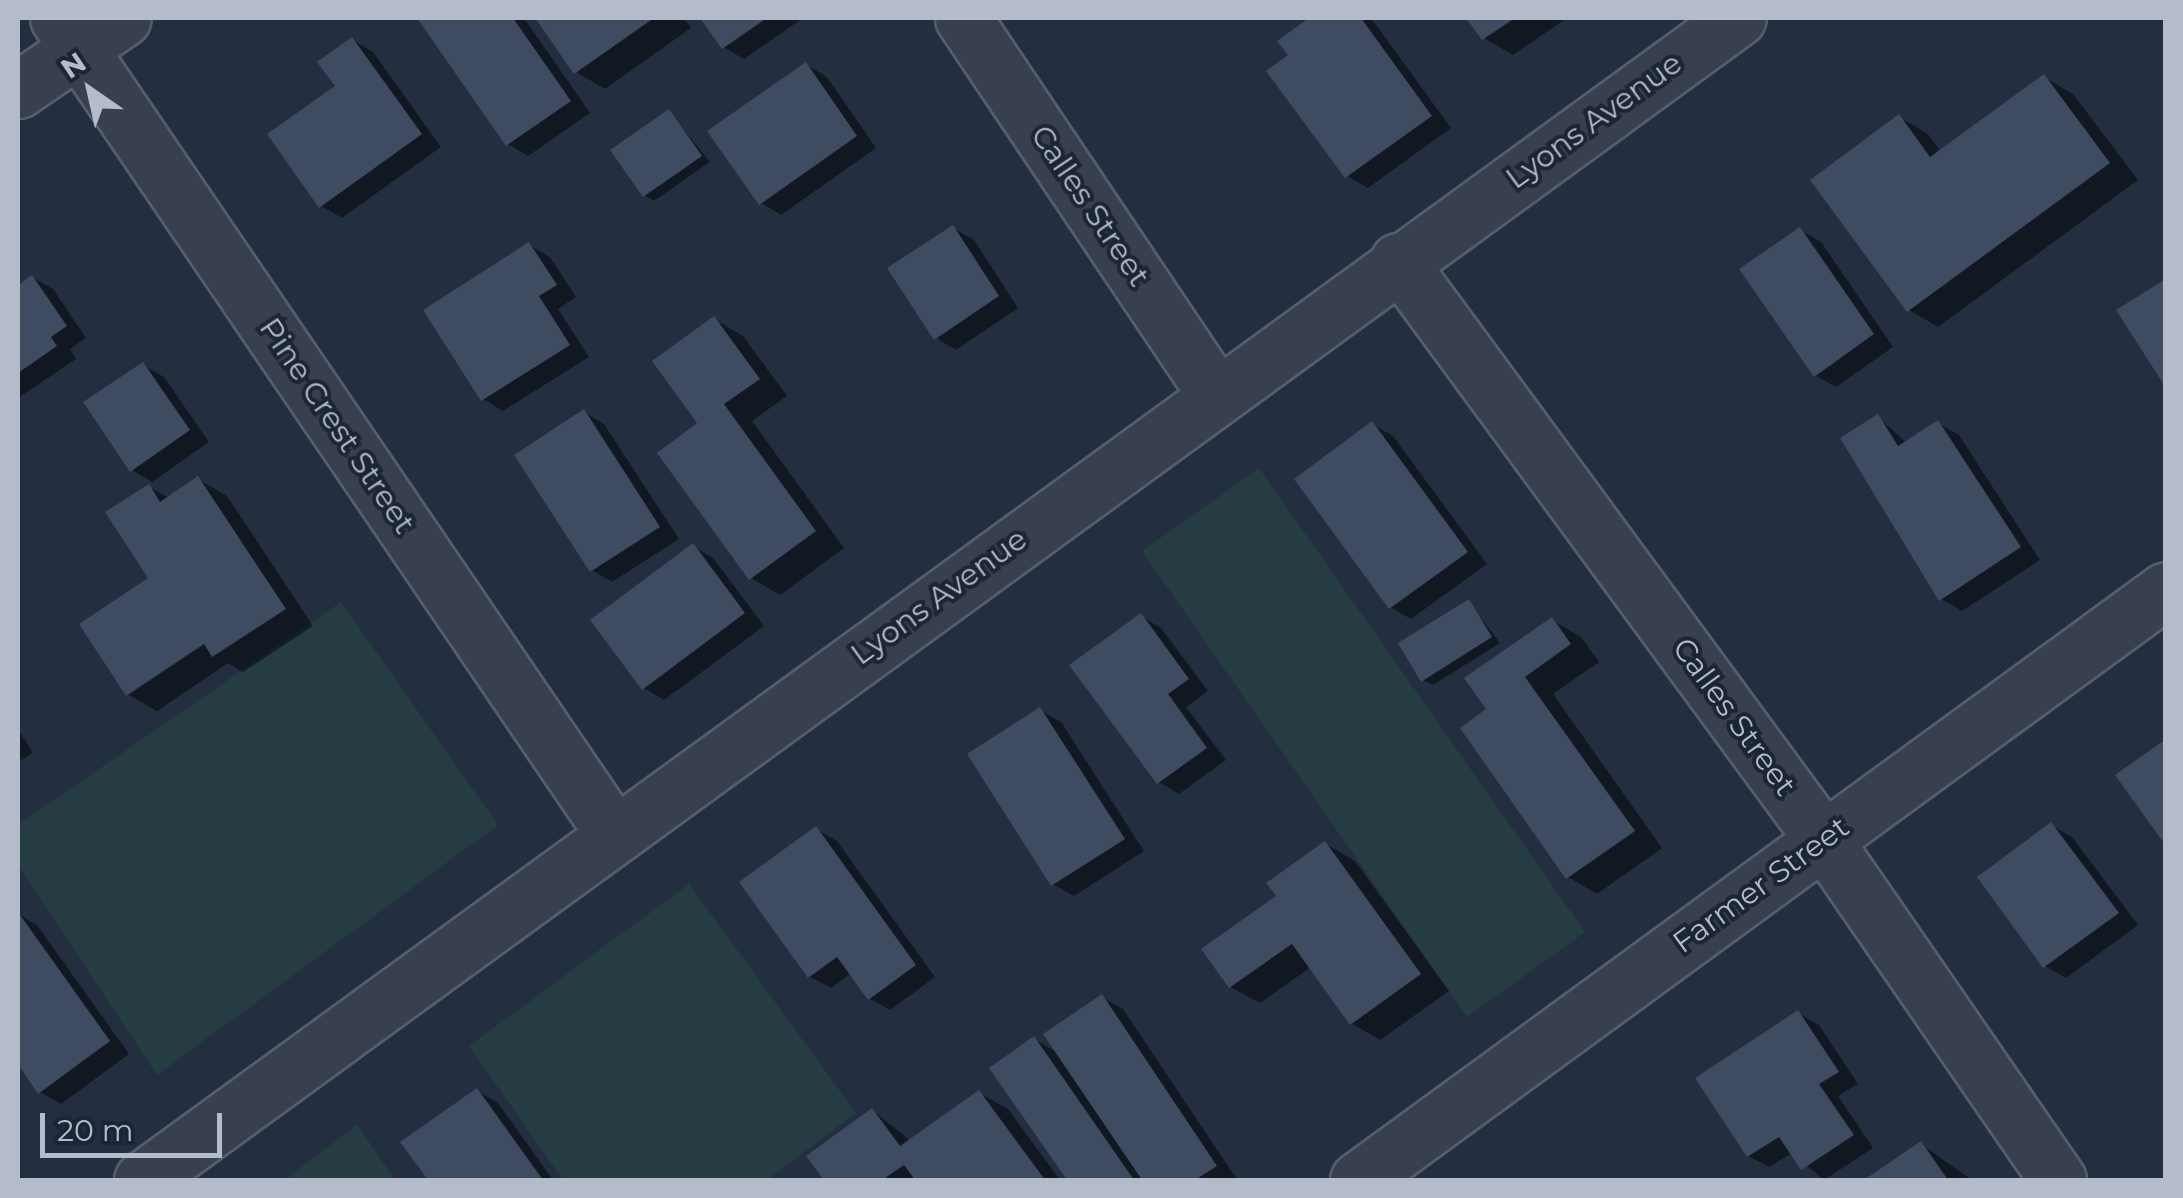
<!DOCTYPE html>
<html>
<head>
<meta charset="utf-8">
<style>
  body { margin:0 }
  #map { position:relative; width:2183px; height:1198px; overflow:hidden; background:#232e41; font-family:Montserrat,sans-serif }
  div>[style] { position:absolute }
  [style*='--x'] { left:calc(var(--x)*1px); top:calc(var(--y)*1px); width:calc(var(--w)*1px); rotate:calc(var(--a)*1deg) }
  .green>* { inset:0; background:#253d42 }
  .shadow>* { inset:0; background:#0007 }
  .building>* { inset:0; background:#3f4b61 }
  .roads { filter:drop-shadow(2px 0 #555e6e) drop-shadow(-2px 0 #555e6e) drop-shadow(0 2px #555e6e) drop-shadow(0 -2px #555e6e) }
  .minor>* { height:55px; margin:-27.5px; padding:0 27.5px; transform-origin:27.5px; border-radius:27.5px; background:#384050 }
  span { translate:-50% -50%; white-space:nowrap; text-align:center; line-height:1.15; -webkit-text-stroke:8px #1c2536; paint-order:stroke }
  .street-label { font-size:30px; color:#b4bbcb }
  .frame { position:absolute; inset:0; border:20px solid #b4bbcb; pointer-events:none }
  .north { position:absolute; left:40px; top:40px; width:100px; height:100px; -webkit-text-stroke:8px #1c2536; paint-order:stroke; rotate:326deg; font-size:28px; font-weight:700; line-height:40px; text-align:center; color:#b4bbcb }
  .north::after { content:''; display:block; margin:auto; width:35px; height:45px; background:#b4bbcb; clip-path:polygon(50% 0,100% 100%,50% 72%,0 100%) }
  .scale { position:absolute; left:40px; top:1113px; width:182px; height:45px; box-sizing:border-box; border:5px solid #b4bbcb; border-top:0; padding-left:12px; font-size:30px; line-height:35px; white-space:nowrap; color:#b4bbcb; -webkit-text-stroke:8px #1c2536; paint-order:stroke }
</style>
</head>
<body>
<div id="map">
  <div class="green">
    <div style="clip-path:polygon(1259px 468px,1585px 932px,1467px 1017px,1142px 551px)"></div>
    <div style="clip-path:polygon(341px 602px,498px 825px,157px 1075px,18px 865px,18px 825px)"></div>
    <div style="clip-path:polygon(689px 884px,856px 1113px,767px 1180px,563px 1180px,469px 1046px)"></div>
    <div style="clip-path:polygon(357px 1124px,395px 1180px,285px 1180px)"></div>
  </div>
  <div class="shadow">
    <div style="clip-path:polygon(420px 18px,524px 18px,590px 113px,528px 156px,508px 144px)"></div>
    <div style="clip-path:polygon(538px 18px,684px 18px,691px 28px,605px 89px,576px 72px)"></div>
    <div style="clip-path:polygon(703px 18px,803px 18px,744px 59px,723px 47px)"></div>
    <div style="clip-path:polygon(1313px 18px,1371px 18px,1451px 128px,1368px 188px,1347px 176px,1281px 41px)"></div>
    <div style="clip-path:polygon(1469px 18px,1567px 18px,1513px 55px,1484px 38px)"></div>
    <div style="clip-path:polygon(352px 40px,373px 52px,441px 147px,342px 218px,321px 206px,338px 86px)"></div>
    <div style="clip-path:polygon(807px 65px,827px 77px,876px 148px,781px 215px,761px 203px)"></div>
    <div style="clip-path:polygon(2044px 77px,2073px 94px,2138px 180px,1938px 327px,1909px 310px,1899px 117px,1928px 134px,1941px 152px)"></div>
    <div style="clip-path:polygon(669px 112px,710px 162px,654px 201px,644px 195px)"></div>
    <div style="clip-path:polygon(953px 228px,974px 240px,1018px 308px,956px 350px,936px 338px)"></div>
    <div style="clip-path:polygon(1800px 230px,1821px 242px,1893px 347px,1836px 387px,1815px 375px)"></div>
    <div style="clip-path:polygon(529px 245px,550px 257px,576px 297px,558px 309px,589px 357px,503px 411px,483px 399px)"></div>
    <div style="clip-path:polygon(33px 278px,53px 289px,86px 338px,70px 349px,76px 359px,18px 398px,18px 283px)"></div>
    <div style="clip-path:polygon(714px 319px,743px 336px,787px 396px,752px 421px,844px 548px,780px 595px,751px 578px,701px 424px)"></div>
    <div style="clip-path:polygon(143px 365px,164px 377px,209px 442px,152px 482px,132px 470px)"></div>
    <div style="clip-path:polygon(584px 412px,604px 424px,679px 539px,612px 582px,592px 570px)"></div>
    <div style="clip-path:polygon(1878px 417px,1907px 443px,1938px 423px,1959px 435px,2040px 560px,1962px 611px,1941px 599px)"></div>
    <div style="clip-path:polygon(1372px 424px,1393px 436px,1487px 564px,1411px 619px,1390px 607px)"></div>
    <div style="clip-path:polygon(198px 479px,227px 496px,313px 626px,243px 672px,228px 663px,157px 711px,127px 694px,151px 578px,149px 487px,169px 498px)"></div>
    <div style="clip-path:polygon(693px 546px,713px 558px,764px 626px,664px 700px,644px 688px)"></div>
    <div style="clip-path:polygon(1469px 602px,1500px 643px,1433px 685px,1423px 680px)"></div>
    <div style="clip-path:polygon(1141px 616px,1161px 628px,1208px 691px,1186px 707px,1226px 760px,1179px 794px,1159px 782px)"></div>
    <div style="clip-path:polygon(1552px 620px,1581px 637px,1599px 662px,1553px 694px,1662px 848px,1597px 894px,1568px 877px,1490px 710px)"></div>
    <div style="clip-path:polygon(1040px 710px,1061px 722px,1144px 851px,1074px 896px,1053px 884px)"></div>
    <div style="clip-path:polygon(18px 729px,33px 753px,18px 762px)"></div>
    <div style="clip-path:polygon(2051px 825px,2072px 837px,2138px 925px,2066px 978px,2045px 966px)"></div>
    <div style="clip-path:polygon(816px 829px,837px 841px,935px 977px,890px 1010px,869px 998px,851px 973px,831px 988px,810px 977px)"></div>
    <div style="clip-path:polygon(1326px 844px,1355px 861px,1449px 991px,1380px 1040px,1351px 1023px,1311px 967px,1260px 1003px,1230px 987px,1280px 897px)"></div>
    <div style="clip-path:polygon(18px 914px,37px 925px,129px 1054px,61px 1104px,40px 1092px,18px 1060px)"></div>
    <div style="clip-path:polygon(1102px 997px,1123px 1009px,1236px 1178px,1070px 1180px,993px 1068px,1034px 1039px,1060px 1054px)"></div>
    <div style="clip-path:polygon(1798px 1013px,1819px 1025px,1858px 1084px,1838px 1096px,1873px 1148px,1824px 1180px,1792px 1153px,1769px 1167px,1748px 1156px)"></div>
    <div style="clip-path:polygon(477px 1091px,498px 1103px,553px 1180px,431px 1180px,404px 1143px)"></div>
    <div style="clip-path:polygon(979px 1093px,1008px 1109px,1060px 1180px,827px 1180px,809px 1156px,873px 1111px,911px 1141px)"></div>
    <div style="clip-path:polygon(1921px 1144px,1972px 1180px,1868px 1180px)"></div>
  </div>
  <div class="building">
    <div style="clip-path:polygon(417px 18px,513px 18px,571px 101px,506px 146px)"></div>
    <div style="clip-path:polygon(535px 18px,654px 18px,574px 74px)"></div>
    <div style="clip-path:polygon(700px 18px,767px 18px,722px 49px)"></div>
    <div style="clip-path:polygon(1309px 18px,1361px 18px,1432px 116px,1345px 178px,1266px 71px,1288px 55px,1277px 41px)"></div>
    <div style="clip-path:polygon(1466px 18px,1515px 18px,1482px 40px)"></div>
    <div style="clip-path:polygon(352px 37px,422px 134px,319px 208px,267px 134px,335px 86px,317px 62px)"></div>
    <div style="clip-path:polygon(806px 62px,857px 136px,759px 205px,707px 131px)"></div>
    <div style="clip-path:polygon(2044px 74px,2110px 163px,1907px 312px,1810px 180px,1899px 114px,1930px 157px)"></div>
    <div style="clip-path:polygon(669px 109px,702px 156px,643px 197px,610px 150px)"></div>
    <div style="clip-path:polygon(953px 225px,999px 296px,934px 340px,887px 268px)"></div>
    <div style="clip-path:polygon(1800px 227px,1874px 334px,1814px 377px,1739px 269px)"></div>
    <div style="clip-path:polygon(529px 242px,557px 285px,539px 296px,570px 345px,481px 401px,423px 310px)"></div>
    <div style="clip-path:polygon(32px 275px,67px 326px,51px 337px,57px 346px,18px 373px,18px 285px)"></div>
    <div style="clip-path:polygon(2166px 279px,2166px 388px,2116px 310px)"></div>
    <div style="clip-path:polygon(714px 316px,760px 379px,724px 404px,816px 531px,749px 580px,657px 453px,697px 423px,652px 361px)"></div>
    <div style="clip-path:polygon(143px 362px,190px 430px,130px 472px,83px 402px)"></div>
    <div style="clip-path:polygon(584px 409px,660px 527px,590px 572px,514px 455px)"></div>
    <div style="clip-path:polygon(1878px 414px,1898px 446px,1938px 420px,2021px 547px,1939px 601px,1840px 438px)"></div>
    <div style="clip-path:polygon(1372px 421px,1468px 552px,1389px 609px,1294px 479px)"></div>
    <div style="clip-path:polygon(198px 476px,286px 609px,212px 657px,204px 644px,126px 696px,79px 624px,148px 578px,105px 512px,149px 484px,160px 502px)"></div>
    <div style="clip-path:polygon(693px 543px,745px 613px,642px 690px,590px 620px)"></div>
    <div style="clip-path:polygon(1469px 599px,1492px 637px,1421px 682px,1398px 643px)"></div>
    <div style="clip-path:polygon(1141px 613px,1189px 679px,1168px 694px,1207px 748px,1157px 784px,1069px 665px)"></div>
    <div style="clip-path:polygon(1552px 617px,1571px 644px,1525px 677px,1635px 831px,1566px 879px,1460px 728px,1486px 709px,1464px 678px)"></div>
    <div style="clip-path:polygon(1040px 707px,1125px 839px,1051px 886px,967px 754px)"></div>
    <div style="clip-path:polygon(2166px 739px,2166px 846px,2115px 775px)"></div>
    <div style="clip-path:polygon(2051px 822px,2119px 913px,2043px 968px,1977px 877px)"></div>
    <div style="clip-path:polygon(816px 826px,916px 965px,868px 1000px,837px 957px,808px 978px,739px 882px)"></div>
    <div style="clip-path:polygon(1325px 841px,1421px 974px,1350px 1025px,1292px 944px,1229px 988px,1201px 949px,1276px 896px,1266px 883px)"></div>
    <div style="clip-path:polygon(18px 912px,110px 1041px,38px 1094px,18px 1064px)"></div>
    <div style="clip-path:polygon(1102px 994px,1217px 1166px,1195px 1180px,1142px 1180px,1043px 1034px)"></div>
    <div style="clip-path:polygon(1798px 1010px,1839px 1072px,1819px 1084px,1854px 1135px,1801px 1170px,1779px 1137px,1747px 1157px,1695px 1078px)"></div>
    <div style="clip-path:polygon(1034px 1036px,1134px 1180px,1067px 1180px,989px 1068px)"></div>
    <div style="clip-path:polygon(477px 1088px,543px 1180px,428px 1180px,400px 1142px)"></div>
    <div style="clip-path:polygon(979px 1090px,1045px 1180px,915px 1180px,904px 1165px,882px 1180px,824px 1180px,806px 1156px,872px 1108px,900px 1146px)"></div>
    <div style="clip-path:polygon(1921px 1141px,1948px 1180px,1864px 1180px)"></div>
  </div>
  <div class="roads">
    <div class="minor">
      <div style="--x:58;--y:18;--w:987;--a:55.73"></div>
      <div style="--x:963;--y:18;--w:453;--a:56.1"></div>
      <div style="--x:18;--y:90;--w:127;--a:-34.4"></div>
      <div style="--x:1398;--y:261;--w:717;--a:53.67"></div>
      <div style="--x:1823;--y:839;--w:414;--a:55.4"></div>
      <div style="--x:142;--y:1180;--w:1974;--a:-36.06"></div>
      <div style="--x:1358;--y:1180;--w:1000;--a:-36.14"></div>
    </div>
  </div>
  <div class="street-label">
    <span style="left:1594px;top:121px;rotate:-36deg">Lyons Avenue</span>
    <span style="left:1090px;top:206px;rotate:56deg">Calles Street</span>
    <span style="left:337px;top:426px;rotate:56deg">Pine Crest Street</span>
    <span style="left:939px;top:597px;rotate:-36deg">Lyons Avenue</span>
    <span style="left:1734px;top:717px;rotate:54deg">Calles Street</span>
    <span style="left:1761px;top:885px;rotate:-36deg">Farmer Street</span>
  </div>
  <div class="frame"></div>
  <div class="north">N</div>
  <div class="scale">20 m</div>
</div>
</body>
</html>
